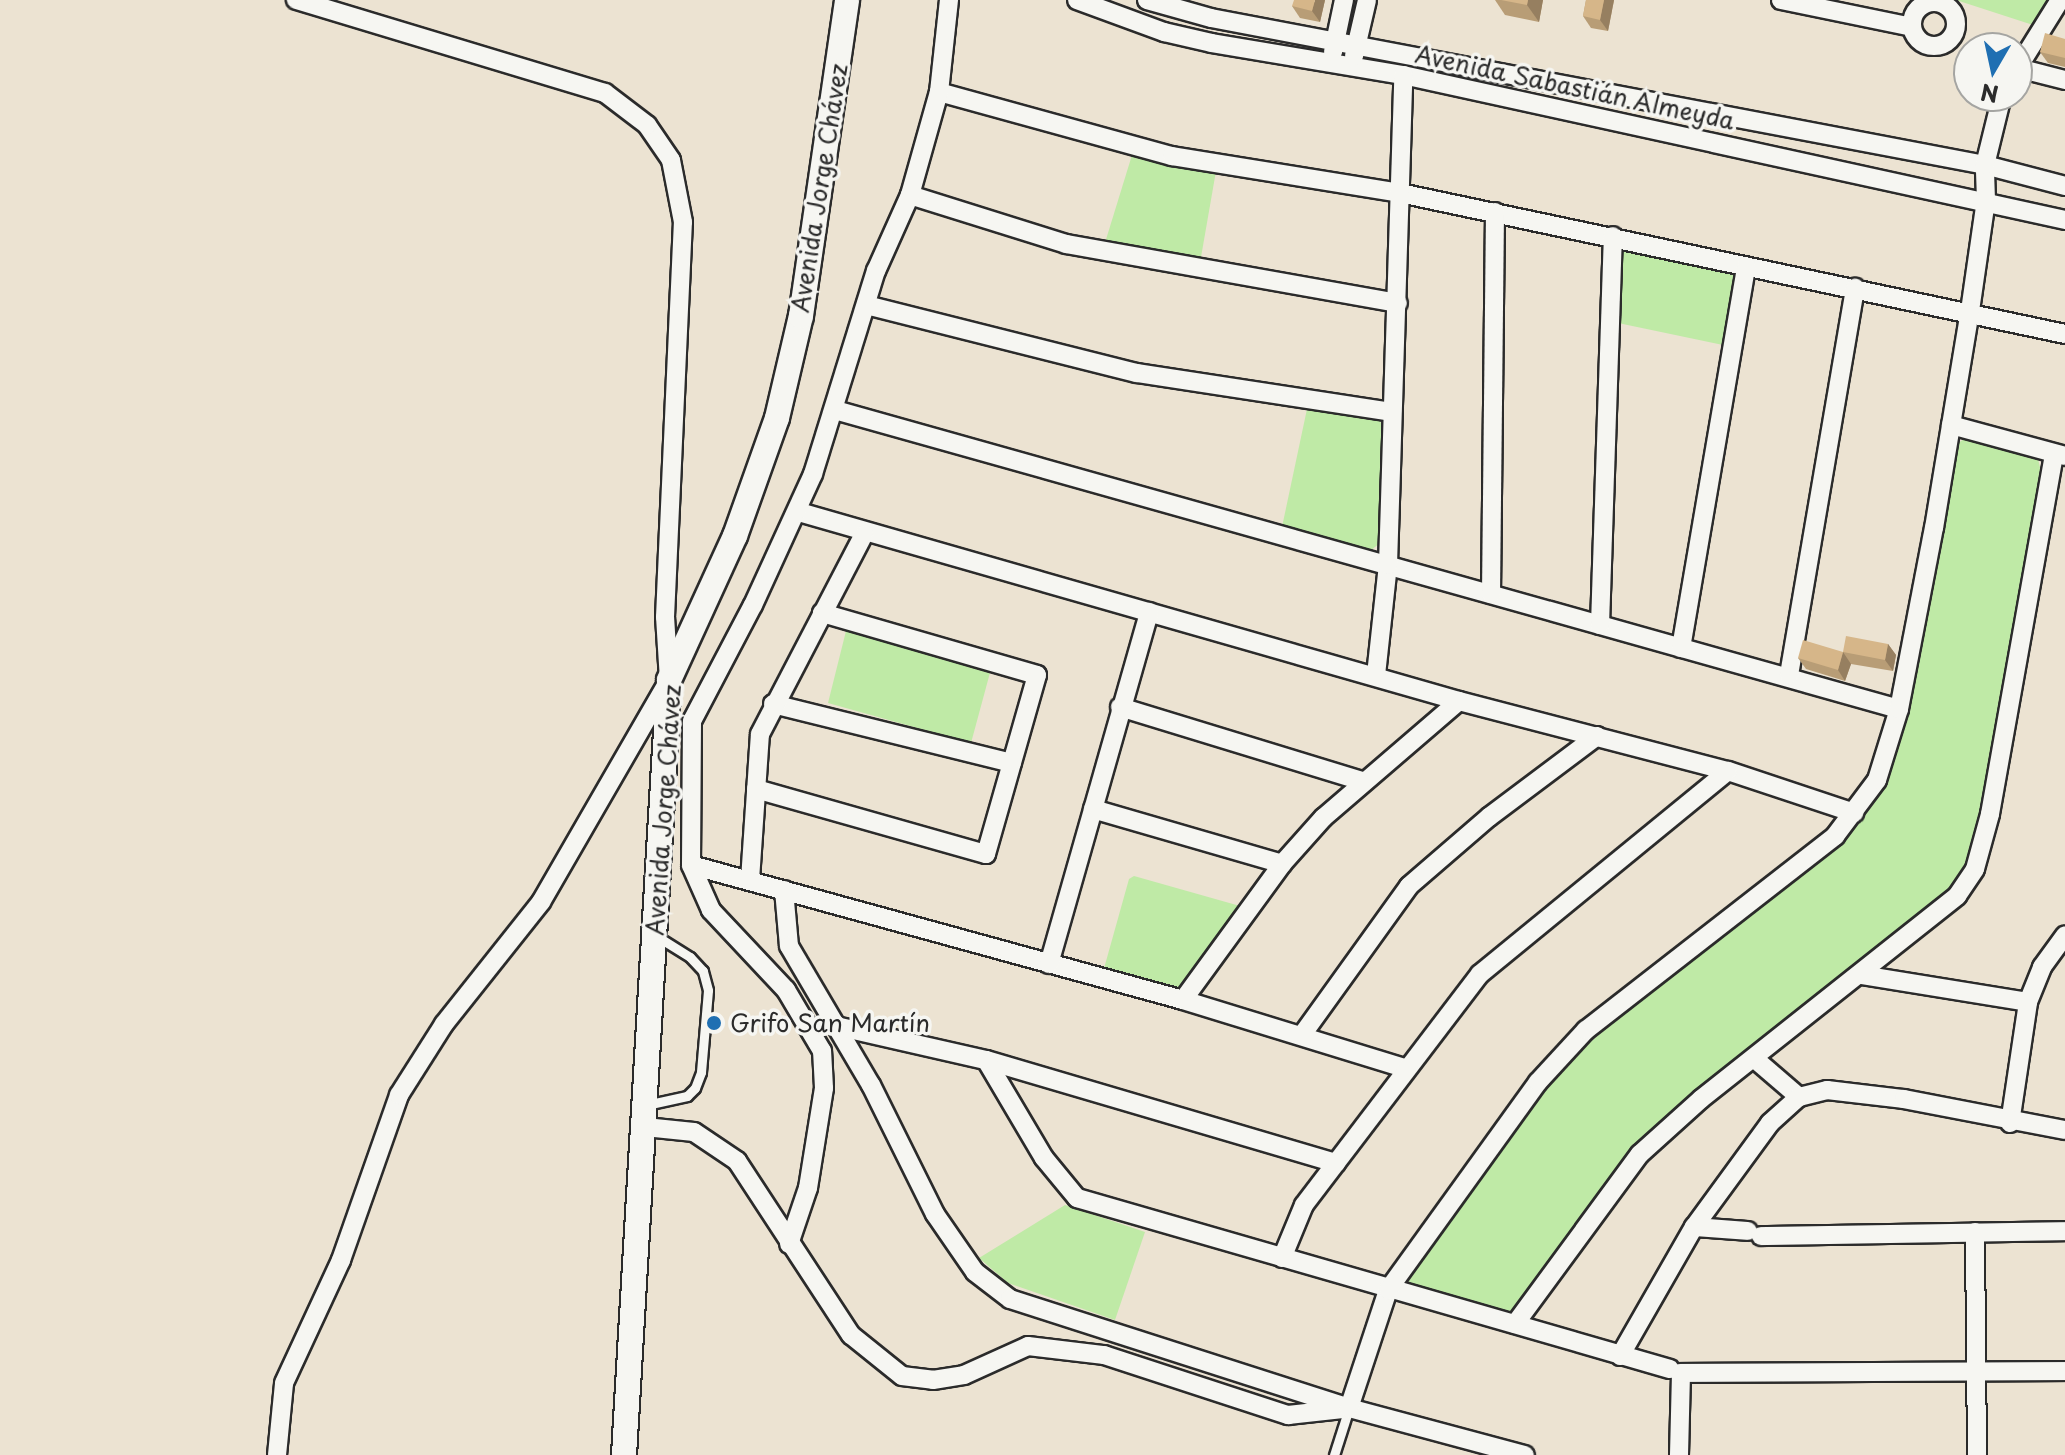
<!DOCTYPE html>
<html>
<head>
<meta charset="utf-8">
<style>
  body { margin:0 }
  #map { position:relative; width:2065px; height:1455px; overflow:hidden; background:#ece3d2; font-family:"Playpen Sans",sans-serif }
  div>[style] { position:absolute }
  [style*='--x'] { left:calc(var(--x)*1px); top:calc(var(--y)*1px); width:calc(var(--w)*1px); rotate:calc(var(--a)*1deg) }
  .green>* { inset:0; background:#bfeaa6 }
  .roads { filter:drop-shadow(2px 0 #2b2b2b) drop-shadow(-2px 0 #2b2b2b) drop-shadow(0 2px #2b2b2b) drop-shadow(0 -2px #2b2b2b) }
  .service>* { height:9px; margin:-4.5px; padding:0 4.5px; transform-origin:4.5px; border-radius:4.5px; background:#f6f6f2 }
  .minor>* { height:18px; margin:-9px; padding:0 9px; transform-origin:9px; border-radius:9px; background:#f6f6f2 }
  .minor>.ring { margin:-9px; padding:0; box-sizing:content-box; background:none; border:18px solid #f6f6f2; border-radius:50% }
  .secondary>* { height:24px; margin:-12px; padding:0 12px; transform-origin:12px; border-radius:12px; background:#f6f6f2 }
  .wall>* { inset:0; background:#b89d76 }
  .shaded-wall>* { inset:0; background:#967f60 }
  .building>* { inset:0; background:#d6b689 }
  .dots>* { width:22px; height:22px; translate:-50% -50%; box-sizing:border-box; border:4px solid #f6f6f2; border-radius:50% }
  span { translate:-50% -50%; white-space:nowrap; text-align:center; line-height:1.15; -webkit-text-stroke:7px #f6f6f2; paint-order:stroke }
  .street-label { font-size:24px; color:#2b2b2b }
  .poi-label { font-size:24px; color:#2b2b2b }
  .left { translate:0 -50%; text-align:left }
  .north { position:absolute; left:1953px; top:32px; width:80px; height:80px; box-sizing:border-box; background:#f6f6f2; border:2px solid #a5a5a2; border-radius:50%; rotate:189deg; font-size:22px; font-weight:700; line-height:32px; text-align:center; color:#2b2b2b }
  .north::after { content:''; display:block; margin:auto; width:28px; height:36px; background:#1f6fb2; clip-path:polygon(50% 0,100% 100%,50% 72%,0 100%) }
</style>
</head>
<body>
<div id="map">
  <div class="green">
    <div style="clip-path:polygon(1956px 0,2049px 0,2033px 25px)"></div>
    <div style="clip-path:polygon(1132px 155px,1216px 171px,1200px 263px,1104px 246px)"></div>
    <div style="clip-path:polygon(1635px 247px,1731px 268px,1735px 276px,1723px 345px,1618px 323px,1622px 250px)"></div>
    <div style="clip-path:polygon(1307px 409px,1380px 421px,1384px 430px,1380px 543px,1370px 551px,1282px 527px)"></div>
    <div style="clip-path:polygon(1970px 436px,2037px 454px,2043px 481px,1977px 830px,1964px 866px,1940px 902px,1649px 1134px,1513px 1314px,1412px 1288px,1408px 1280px,1412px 1269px,1560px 1069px,1650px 989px,1842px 843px,1873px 805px,1893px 763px,1902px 727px,1954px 445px)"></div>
    <div style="clip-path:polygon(847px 627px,991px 669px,971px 743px,828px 703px)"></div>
    <div style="clip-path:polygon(1134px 876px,1240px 906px,1182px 989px,1170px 993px,1103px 972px,1129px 879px)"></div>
    <div style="clip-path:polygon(1065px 1205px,1145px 1232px,1115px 1320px,1008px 1283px,979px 1258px)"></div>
  </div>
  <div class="roads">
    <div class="service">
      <div style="--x:646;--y:1105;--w:42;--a:-12.4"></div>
      <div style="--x:687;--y:1096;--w:11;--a:-45"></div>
      <div style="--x:695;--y:1088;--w:17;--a:-69"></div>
      <div style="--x:701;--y:1072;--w:82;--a:-85.1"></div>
      <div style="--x:708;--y:990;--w:20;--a:-105"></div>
      <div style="--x:703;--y:971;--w:19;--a:-133"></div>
      <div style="--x:690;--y:957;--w:38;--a:-148"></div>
      <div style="--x:1334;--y:1455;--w:49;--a:-72.3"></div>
    </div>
    <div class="minor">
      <div style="--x:1077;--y:0;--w:93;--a:20.2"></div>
      <div style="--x:1164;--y:32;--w:49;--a:12.9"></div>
      <div style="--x:1212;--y:43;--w:194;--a:9.5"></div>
      <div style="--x:1403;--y:75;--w:678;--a:12.35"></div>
      <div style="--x:1147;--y:0;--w:66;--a:15.7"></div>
      <div style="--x:1211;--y:18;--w:788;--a:10.75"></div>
      <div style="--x:1985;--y:165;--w:83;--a:14.7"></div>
      <div style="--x:1781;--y:0;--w:134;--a:11.6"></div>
      <div class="ring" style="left:1912px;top:2px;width:26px;height:26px"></div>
      <div style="--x:1333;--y:52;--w:53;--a:-78.1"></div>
      <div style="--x:1354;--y:56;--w:57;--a:-76.9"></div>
      <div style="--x:2018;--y:68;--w:49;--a:14.3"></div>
      <div style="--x:2017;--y:69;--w:81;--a:-58.1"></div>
      <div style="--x:939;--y:92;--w:242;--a:15.4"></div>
      <div style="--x:1172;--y:156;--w:231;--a:9.2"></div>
      <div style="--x:1400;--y:193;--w:680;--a:11.97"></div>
      <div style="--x:910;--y:195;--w:164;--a:17.4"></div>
      <div style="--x:1066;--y:244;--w:337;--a:10.1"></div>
      <div style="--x:866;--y:305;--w:279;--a:14.1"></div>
      <div style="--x:1137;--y:373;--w:258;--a:8.7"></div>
      <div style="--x:835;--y:410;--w:1105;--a:15.7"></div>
      <div style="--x:1951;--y:425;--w:118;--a:15.2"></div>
      <div style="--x:799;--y:512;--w:687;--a:15.98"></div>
      <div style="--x:1459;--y:701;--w:278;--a:14.6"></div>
      <div style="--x:1728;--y:771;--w:133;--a:18.4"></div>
      <div style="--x:1491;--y:594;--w:382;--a:-89.4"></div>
      <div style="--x:1600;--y:625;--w:389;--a:-88.1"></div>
      <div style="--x:1681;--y:648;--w:387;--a:-80.3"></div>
      <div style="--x:1376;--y:675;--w:111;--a:-83.8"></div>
      <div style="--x:1388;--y:565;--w:490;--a:-88.2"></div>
      <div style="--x:1789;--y:675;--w:393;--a:-80.3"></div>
      <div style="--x:773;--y:704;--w:246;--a:13.9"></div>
      <div style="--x:1120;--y:707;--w:253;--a:17"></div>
      <div style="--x:756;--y:789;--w:239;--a:15.8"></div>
      <div style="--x:986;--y:854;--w:186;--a:-74.1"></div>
      <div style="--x:1037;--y:675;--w:224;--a:-163.9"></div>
      <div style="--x:1093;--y:809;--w:197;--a:16.2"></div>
      <div style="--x:691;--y:865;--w:510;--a:15.34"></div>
      <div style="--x:1183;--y:1000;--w:234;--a:17.1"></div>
      <div style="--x:750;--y:880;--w:146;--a:-86.1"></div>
      <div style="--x:760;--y:734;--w:225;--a:-62.5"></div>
      <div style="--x:784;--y:890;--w:56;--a:84.9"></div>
      <div style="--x:789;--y:946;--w:161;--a:59.5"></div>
      <div style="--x:871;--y:1085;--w:144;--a:63.6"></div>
      <div style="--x:935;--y:1214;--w:70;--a:55.4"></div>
      <div style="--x:975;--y:1272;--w:44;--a:37.6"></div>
      <div style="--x:1010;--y:1299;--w:356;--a:17.8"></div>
      <div style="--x:1349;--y:1408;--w:182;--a:15"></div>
      <div style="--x:1049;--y:964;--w:366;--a:-74.1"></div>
      <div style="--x:1862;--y:975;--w:168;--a:9.2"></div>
      <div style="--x:1183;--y:1000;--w:168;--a:-53.9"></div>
      <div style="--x:1282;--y:864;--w:62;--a:-48.3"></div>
      <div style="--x:1323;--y:818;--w:179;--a:-40.7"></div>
      <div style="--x:836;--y:1026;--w:154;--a:12.8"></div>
      <div style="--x:986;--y:1060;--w:365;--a:16.4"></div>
      <div style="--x:1302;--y:1035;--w:183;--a:-54.3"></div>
      <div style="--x:1409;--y:886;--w:106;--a:-40.8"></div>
      <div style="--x:1489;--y:817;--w:135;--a:-36.9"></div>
      <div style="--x:986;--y:1060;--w:114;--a:59.4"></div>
      <div style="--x:1044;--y:1158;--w:52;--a:50.5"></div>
      <div style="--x:1077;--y:1198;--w:617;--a:16.09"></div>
      <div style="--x:1756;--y:1060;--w:57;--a:40.7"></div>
      <div style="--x:2010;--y:1123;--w:122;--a:-81.5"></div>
      <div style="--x:2028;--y:1002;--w:38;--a:-68"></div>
      <div style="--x:2042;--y:967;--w:39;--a:-54"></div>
      <div style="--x:645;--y:1127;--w:49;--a:5.8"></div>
      <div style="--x:694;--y:1132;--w:52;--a:34"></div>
      <div style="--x:737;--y:1161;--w:208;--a:56.8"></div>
      <div style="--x:851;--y:1335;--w:65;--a:38.8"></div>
      <div style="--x:902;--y:1376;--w:31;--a:7"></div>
      <div style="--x:933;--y:1380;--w:31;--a:-9"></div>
      <div style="--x:964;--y:1375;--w:70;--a:-24.4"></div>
      <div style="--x:1028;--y:1346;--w:77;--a:6.8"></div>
      <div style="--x:1104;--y:1355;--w:194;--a:18.1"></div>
      <div style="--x:1288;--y:1415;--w:55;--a:-6.2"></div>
      <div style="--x:1694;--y:1227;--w:54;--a:4.2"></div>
      <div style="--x:1975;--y:1232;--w:223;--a:89.5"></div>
      <div style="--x:1761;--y:1236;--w:304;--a:-0.9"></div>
      <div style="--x:789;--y:1244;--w:59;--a:-71.3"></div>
      <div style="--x:808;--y:1188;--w:101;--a:-80.9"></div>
      <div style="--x:824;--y:1088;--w:37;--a:-93"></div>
      <div style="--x:822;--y:1051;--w:71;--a:-120.5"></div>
      <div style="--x:786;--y:990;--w:110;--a:-133.2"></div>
      <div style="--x:711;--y:910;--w:49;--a:-114"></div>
      <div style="--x:691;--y:865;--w:144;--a:-89.6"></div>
      <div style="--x:692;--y:721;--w:131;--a:-62.3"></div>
      <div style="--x:753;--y:605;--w:144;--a:-65.4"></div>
      <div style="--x:813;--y:474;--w:213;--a:-72.8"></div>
      <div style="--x:876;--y:271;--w:83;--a:-65.9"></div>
      <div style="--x:910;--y:195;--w:107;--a:-74.3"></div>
      <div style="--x:939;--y:92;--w:93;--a:-83.8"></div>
      <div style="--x:1282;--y:1258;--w:57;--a:-67.5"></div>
      <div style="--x:1304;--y:1205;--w:290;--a:-52.7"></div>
      <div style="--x:1480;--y:974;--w:320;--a:-39.3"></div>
      <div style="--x:1515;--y:1324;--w:211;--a:-53.7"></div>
      <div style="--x:1640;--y:1154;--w:82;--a:-42"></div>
      <div style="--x:1701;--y:1099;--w:327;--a:-38.4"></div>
      <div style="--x:1957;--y:896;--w:32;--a:-56"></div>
      <div style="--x:1975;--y:869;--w:57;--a:-74.7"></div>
      <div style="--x:1990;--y:814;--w:366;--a:-79.9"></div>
      <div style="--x:1620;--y:1356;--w:149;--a:-60.2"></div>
      <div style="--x:1694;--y:1227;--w:129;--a:-53.8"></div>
      <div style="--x:1770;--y:1123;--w:39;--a:-42"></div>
      <div style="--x:1799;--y:1097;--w:29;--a:-14"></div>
      <div style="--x:1827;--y:1090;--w:78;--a:6.7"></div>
      <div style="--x:1904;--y:1099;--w:164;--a:10.9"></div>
      <div style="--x:1349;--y:1408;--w:124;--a:-71.7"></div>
      <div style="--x:1388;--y:1290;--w:256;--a:-54.2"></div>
      <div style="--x:1538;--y:1082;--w:71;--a:-47.3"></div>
      <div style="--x:1586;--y:1030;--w:316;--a:-37.9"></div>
      <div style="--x:1835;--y:836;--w:70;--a:-53.1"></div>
      <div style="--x:1877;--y:780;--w:74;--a:-72.8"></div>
      <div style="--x:1899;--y:709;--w:184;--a:-79.1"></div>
      <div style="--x:1934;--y:528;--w:220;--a:-80.6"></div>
      <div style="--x:1970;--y:311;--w:112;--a:-81.8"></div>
      <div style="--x:1986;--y:200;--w:35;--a:-92"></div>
      <div style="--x:1985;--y:165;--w:71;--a:-76.2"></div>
      <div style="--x:277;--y:1455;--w:72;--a:-84.4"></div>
      <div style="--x:284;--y:1383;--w:136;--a:-65.1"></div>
      <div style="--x:341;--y:1260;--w:175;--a:-70.6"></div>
      <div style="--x:399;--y:1095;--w:84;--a:-57.6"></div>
      <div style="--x:444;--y:1024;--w:156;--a:-51.5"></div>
      <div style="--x:541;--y:902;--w:256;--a:-60"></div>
      <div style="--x:669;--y:680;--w:63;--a:-93.6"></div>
      <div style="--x:665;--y:617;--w:395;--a:-87.4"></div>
      <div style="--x:683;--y:222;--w:63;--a:-101"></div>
      <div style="--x:671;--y:160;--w:42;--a:-124.4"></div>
      <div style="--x:647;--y:125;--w:53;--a:-142.7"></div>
      <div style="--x:605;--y:93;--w:323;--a:-163.2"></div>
      <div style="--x:1679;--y:1455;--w:82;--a:-88.6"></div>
      <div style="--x:1681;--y:1373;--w:384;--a:-0.3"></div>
    </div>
    <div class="secondary">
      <div style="--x:624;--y:1455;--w:776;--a:-86.68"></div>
      <div style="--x:669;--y:680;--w:158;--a:-65.4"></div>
      <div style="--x:735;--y:536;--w:125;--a:-70.4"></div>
      <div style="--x:777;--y:418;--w:105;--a:-76.8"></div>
      <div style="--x:801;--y:316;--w:319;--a:-81.7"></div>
    </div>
  </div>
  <div class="wall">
    <div style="clip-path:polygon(1325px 0,1320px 22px,1300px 18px,1292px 6px)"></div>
    <div style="clip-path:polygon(1495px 0,1543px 0,1539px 22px,1505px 15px)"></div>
    <div style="clip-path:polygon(1586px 0,1614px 0,1608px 31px,1591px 28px,1583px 16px)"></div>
    <div style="clip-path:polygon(2065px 39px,2065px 67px,2048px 63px,2040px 52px)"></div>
    <div style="clip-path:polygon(1888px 644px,1896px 655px,1893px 671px,1851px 664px,1845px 681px,1806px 669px,1798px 658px,1843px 652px)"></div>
  </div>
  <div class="shaded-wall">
    <div style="clip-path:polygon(1315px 0,1325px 0,1320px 22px,1312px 11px)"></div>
    <div style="clip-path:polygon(1528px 0,1543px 0,1539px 22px,1527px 5px)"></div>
    <div style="clip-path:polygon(1604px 0,1614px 0,1608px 31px,1600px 20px)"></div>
    <div style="clip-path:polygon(1888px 644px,1896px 655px,1893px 671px,1885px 660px)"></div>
    <div style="clip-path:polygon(1843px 652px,1851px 664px,1845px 681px,1838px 670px)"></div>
  </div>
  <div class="building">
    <div style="clip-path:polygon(1294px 0,1315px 0,1312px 11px,1292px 6px)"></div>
    <div style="clip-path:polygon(1501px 0,1528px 0,1527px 5px)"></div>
    <div style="clip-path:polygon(1586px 0,1604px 0,1600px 20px,1583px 16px)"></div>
    <div style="clip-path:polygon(2045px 33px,2065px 39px,2065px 58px,2040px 52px)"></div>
    <div style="clip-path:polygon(1846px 636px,1888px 644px,1885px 660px,1843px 652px)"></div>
    <div style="clip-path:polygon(1803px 640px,1843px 652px,1838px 670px,1798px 658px)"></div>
  </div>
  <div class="dots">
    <div style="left:714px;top:1023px;background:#1f6fb2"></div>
  </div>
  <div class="street-label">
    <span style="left:1575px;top:87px;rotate:12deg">Avenida Sabastián Almeyda</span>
    <span style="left:819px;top:188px;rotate:-81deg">Avenida Jorge Chávez</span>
    <span style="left:663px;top:810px;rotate:-86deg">Avenida Jorge Chávez</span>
  </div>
  <div class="poi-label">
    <span class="left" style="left:730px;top:1023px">Grifo San Martín</span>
  </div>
  <div class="north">N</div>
</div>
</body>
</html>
